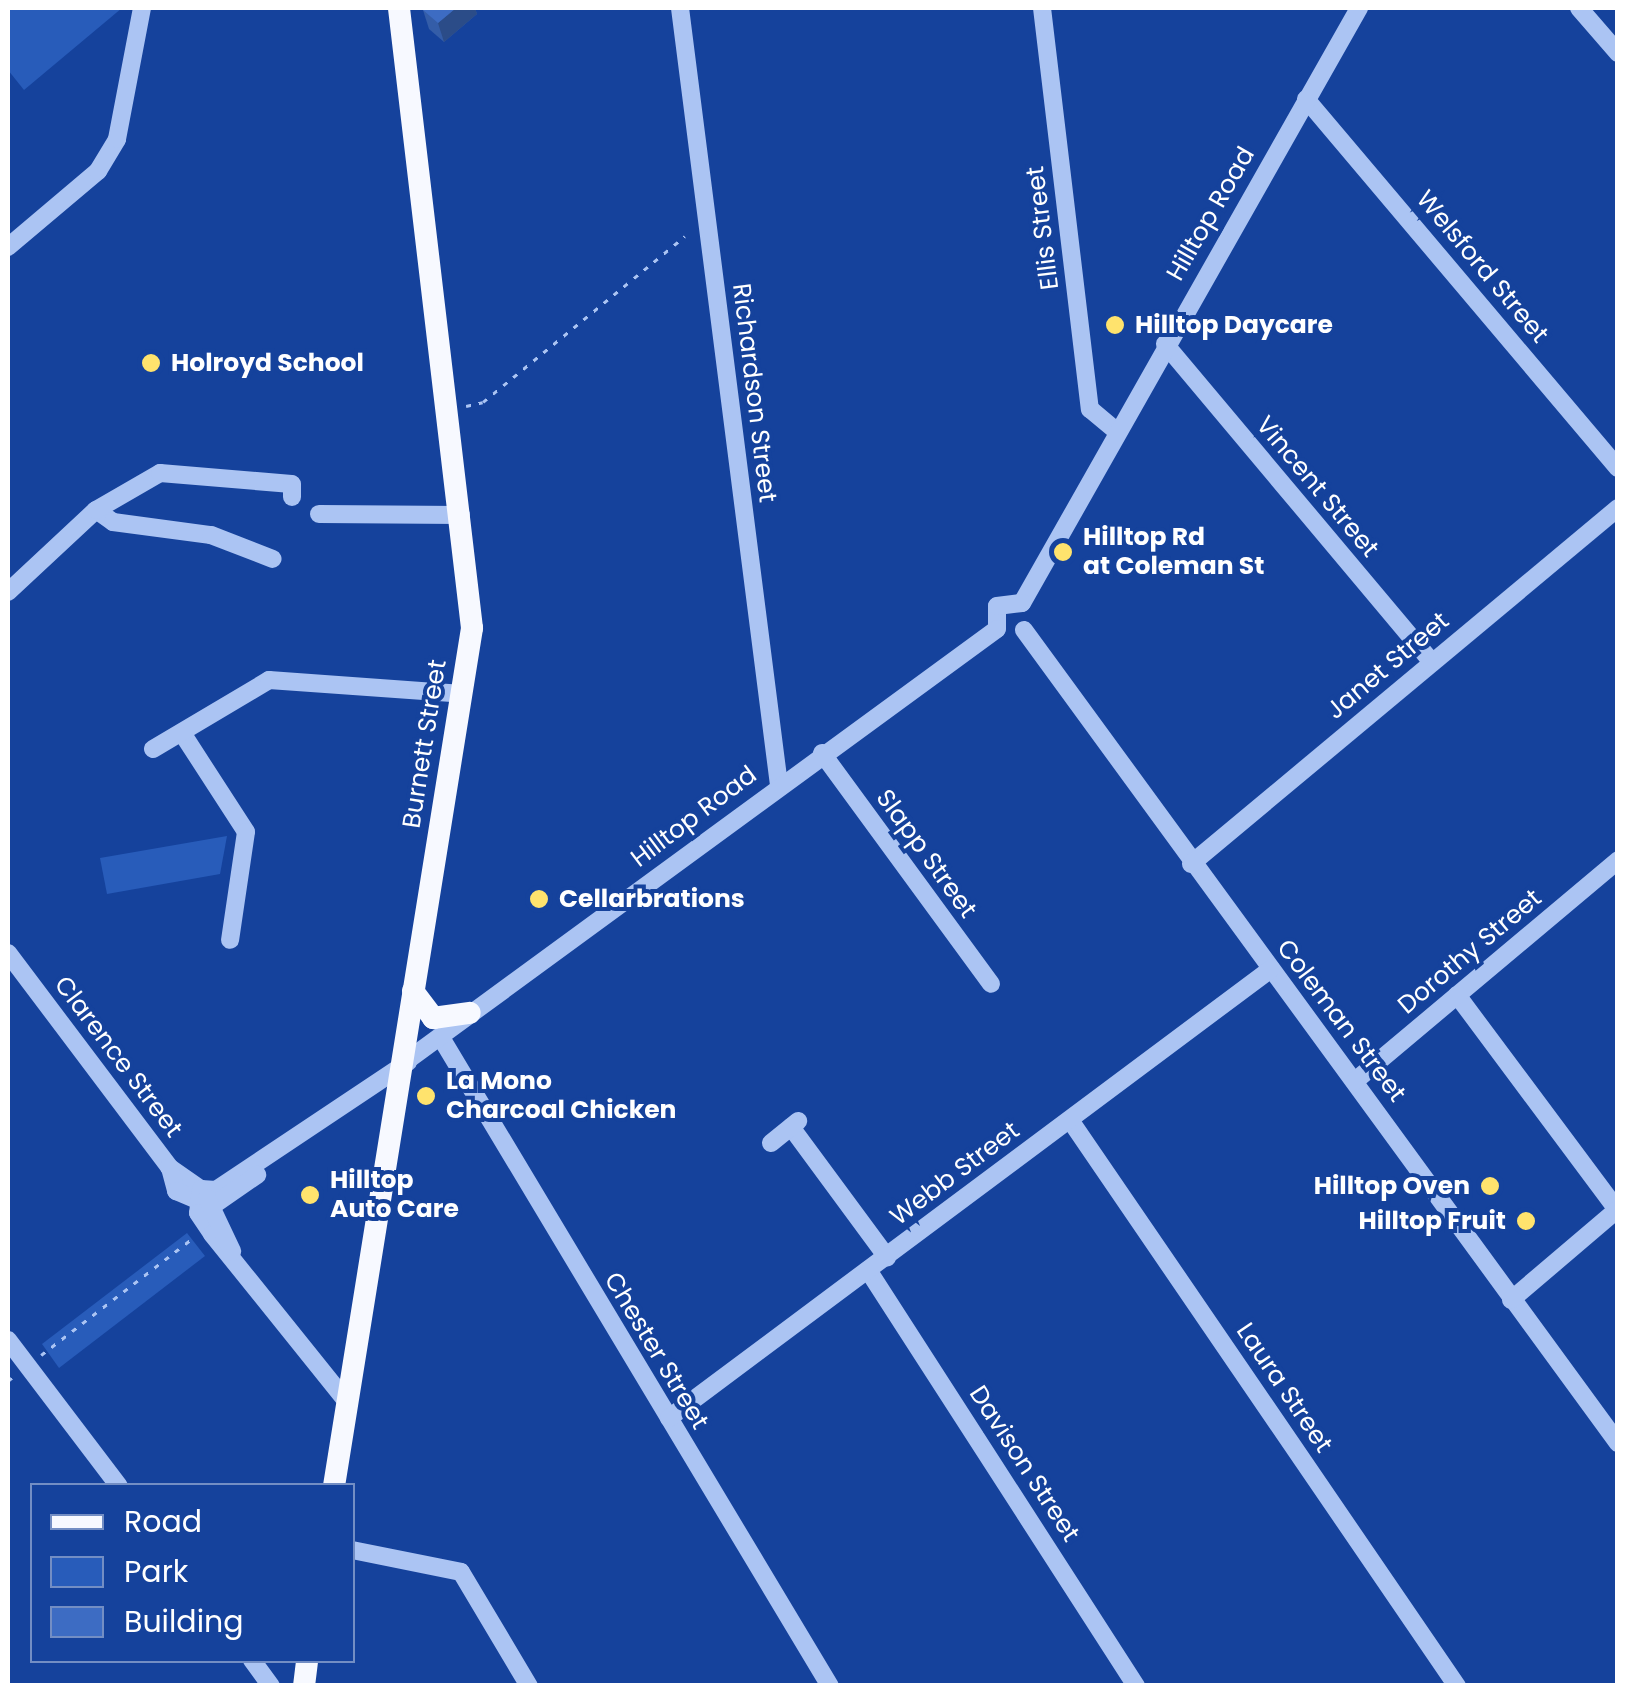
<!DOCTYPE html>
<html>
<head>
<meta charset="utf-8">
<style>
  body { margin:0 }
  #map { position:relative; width:1625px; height:1693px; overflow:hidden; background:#15429c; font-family:Poppins,sans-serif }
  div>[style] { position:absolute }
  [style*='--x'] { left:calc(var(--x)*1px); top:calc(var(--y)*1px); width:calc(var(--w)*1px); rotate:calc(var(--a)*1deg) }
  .green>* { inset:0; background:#285cba }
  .path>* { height:2.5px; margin-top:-1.25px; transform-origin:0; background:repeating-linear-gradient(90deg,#abc4f3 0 5px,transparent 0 13px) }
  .minor>* { height:18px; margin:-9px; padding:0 9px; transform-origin:9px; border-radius:9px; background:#abc4f3 }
  .major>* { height:22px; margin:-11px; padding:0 11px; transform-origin:11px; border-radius:11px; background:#f7f9ff }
  .wall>* { inset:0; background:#345da8 }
  .shaded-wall>* { inset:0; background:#2b4c88 }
  .building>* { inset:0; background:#3d6cc3 }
  .dots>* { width:28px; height:28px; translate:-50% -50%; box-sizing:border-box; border:5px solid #15429c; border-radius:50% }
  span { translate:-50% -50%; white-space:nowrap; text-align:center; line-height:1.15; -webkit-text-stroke:8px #15429c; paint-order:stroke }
  .street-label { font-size:25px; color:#fff }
  .poi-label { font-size:25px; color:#fff; font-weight:700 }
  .left { translate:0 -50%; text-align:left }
  .right { translate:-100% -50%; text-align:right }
  .frame { position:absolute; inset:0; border:10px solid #fff; pointer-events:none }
  .legend { position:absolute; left:30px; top:1483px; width:325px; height:180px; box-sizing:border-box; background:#15429c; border:2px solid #738ec4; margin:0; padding:12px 18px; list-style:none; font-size:30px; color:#fff }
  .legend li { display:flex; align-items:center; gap:20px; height:50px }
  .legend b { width:50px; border:2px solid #738ec4 }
</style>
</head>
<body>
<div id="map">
  <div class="green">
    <div style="clip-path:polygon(8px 8px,122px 8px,24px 90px,8px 70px)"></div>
    <div style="clip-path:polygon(227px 836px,220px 874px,107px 894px,100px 858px)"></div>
    <div style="clip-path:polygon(187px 1233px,205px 1256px,59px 1368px,42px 1344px)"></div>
  </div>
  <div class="path">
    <div style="--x:466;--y:406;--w:17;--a:-13"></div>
    <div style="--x:483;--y:402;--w:261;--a:-39.4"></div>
    <div style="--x:41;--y:1355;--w:192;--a:-37.6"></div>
    <div style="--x:8;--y:1381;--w:9;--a:-41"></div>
  </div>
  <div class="minor">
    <div style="--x:680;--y:8;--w:783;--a:82.74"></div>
    <div style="--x:1042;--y:8;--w:404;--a:83.2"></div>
    <div style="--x:1090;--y:409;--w:33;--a:40"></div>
    <div style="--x:1579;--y:8;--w:60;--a:49.1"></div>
    <div style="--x:1306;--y:99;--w:483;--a:49.8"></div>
    <div style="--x:8;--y:247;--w:118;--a:-40.2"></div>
    <div style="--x:98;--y:171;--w:37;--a:-59"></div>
    <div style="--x:117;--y:139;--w:133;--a:-79.2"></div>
    <div style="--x:1165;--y:344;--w:415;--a:50"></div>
    <div style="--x:96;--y:510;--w:21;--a:35"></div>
    <div style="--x:113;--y:522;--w:99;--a:7.6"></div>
    <div style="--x:211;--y:535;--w:66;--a:21.2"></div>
    <div style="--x:319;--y:514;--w:142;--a:0.4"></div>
    <div style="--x:8;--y:592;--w:120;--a:-43"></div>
    <div style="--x:96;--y:510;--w:74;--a:-30"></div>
    <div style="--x:160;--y:473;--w:132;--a:4.8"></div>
    <div style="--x:292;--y:484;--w:13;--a:90"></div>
    <div style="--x:1022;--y:603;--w:684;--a:-60.47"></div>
    <div style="--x:997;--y:629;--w:23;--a:-90"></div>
    <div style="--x:997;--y:606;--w:25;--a:-7"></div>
    <div style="--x:1024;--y:630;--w:1007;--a:53.85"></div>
    <div style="--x:184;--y:736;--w:114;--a:57.1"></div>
    <div style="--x:246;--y:832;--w:109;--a:98.4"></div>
    <div style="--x:153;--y:749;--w:135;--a:-30.7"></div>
    <div style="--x:269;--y:680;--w:194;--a:4.1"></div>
    <div style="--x:822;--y:753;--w:286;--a:53.8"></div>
    <div style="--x:1191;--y:864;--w:556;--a:-39.82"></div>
    <div style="--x:8;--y:953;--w:268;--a:53"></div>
    <div style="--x:169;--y:1167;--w:39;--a:35"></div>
    <div style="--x:201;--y:1189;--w:15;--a:4"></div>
    <div style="--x:216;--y:1190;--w:231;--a:-33.7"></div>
    <div style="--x:1457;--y:995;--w:268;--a:53.3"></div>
    <div style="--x:443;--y:1041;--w:752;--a:59.04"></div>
    <div style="--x:401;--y:1065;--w:738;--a:-36.19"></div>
    <div style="--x:1355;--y:1081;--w:344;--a:-40"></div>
    <div style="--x:1070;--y:1120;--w:686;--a:55.64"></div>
    <div style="--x:791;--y:1127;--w:162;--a:53.6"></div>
    <div style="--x:771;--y:1143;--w:35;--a:-39"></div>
    <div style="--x:170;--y:1168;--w:24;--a:75"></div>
    <div style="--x:176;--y:1191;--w:39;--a:23"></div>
    <div style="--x:212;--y:1206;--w:55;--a:-34.6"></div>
    <div style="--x:201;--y:1189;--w:24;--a:97"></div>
    <div style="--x:198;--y:1213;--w:25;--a:56"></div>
    <div style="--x:212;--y:1234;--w:216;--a:51.2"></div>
    <div style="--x:207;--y:1198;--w:59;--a:64.7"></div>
    <div style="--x:868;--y:1270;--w:495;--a:57.2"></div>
    <div style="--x:1511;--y:1300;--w:140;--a:-40.4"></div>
    <div style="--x:8;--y:1340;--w:183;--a:52.8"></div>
    <div style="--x:669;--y:1418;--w:751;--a:-36.72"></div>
    <div style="--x:352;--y:1550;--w:111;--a:11.4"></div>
    <div style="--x:461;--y:1572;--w:133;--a:59.2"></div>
    <div style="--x:252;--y:1660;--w:32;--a:54"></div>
  </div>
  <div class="major">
    <div style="--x:413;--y:991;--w:34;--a:53"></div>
    <div style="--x:433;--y:1018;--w:37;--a:-8"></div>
    <div style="--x:334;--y:1486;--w:869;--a:-80.86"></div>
    <div style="--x:472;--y:628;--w:624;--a:-96.72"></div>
    <div style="--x:304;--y:1686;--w:26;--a:-83"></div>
  </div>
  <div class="wall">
    <div style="clip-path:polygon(425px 8px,475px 8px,477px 14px,444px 42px,429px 29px,423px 10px)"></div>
  </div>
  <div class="shaded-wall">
    <div style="clip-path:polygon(456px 8px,475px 8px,477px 14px,444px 42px,438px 23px)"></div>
  </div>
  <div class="building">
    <div style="clip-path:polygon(425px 8px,456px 8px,438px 23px,423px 10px)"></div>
  </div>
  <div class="dots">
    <div style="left:1115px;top:325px;background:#ffe36d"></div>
    <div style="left:151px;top:363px;background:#ffe36d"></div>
    <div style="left:1063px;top:552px;background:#ffe36d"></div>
    <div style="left:539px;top:899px;background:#ffe36d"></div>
    <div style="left:426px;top:1096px;background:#ffe36d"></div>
    <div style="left:1490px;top:1186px;background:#ffe36d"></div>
    <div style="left:310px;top:1195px;background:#ffe36d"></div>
    <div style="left:1526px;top:1221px;background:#ffe36d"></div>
  </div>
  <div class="street-label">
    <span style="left:1211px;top:214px;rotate:-60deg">Hilltop Road</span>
    <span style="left:1043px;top:228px;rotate:-97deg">Ellis Street</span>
    <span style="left:1482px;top:267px;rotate:50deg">Welsford Street</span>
    <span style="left:754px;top:393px;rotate:83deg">Richardson Street</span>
    <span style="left:1317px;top:487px;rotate:50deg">Vincent Street</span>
    <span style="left:1388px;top:666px;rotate:-40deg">Janet Street</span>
    <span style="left:425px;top:744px;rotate:-81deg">Burnett Street</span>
    <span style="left:694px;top:817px;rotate:-37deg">Hilltop Road</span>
    <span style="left:926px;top:854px;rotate:54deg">Slapp Street</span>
    <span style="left:1470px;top:952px;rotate:-40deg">Dorothy Street</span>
    <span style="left:1341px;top:1021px;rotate:53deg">Coleman Street</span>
    <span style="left:118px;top:1057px;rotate:53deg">Clarence Street</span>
    <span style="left:955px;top:1174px;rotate:-37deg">Webb Street</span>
    <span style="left:656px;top:1351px;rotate:59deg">Chester Street</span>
    <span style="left:1284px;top:1388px;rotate:56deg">Laura Street</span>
    <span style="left:1024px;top:1464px;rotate:57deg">Davison Street</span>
  </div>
  <div class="poi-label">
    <span class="left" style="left:1135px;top:325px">Hilltop Daycare</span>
    <span class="left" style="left:171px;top:363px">Holroyd School</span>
    <span class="left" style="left:1083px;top:552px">Hilltop Rd<br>at Coleman St</span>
    <span class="left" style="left:559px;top:899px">Cellarbrations</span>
    <span class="left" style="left:446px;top:1096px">La Mono<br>Charcoal Chicken</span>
    <span class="left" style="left:330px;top:1195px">Hilltop<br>Auto Care</span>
    <span class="right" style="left:1470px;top:1186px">Hilltop Oven</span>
    <span class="right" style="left:1506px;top:1221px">Hilltop Fruit</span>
  </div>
  <div class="frame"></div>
  <ul class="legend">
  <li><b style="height:12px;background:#f7f9ff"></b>Road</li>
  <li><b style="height:28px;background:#285cba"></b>Park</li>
  <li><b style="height:28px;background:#3d6cc3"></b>Building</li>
  </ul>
</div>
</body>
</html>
